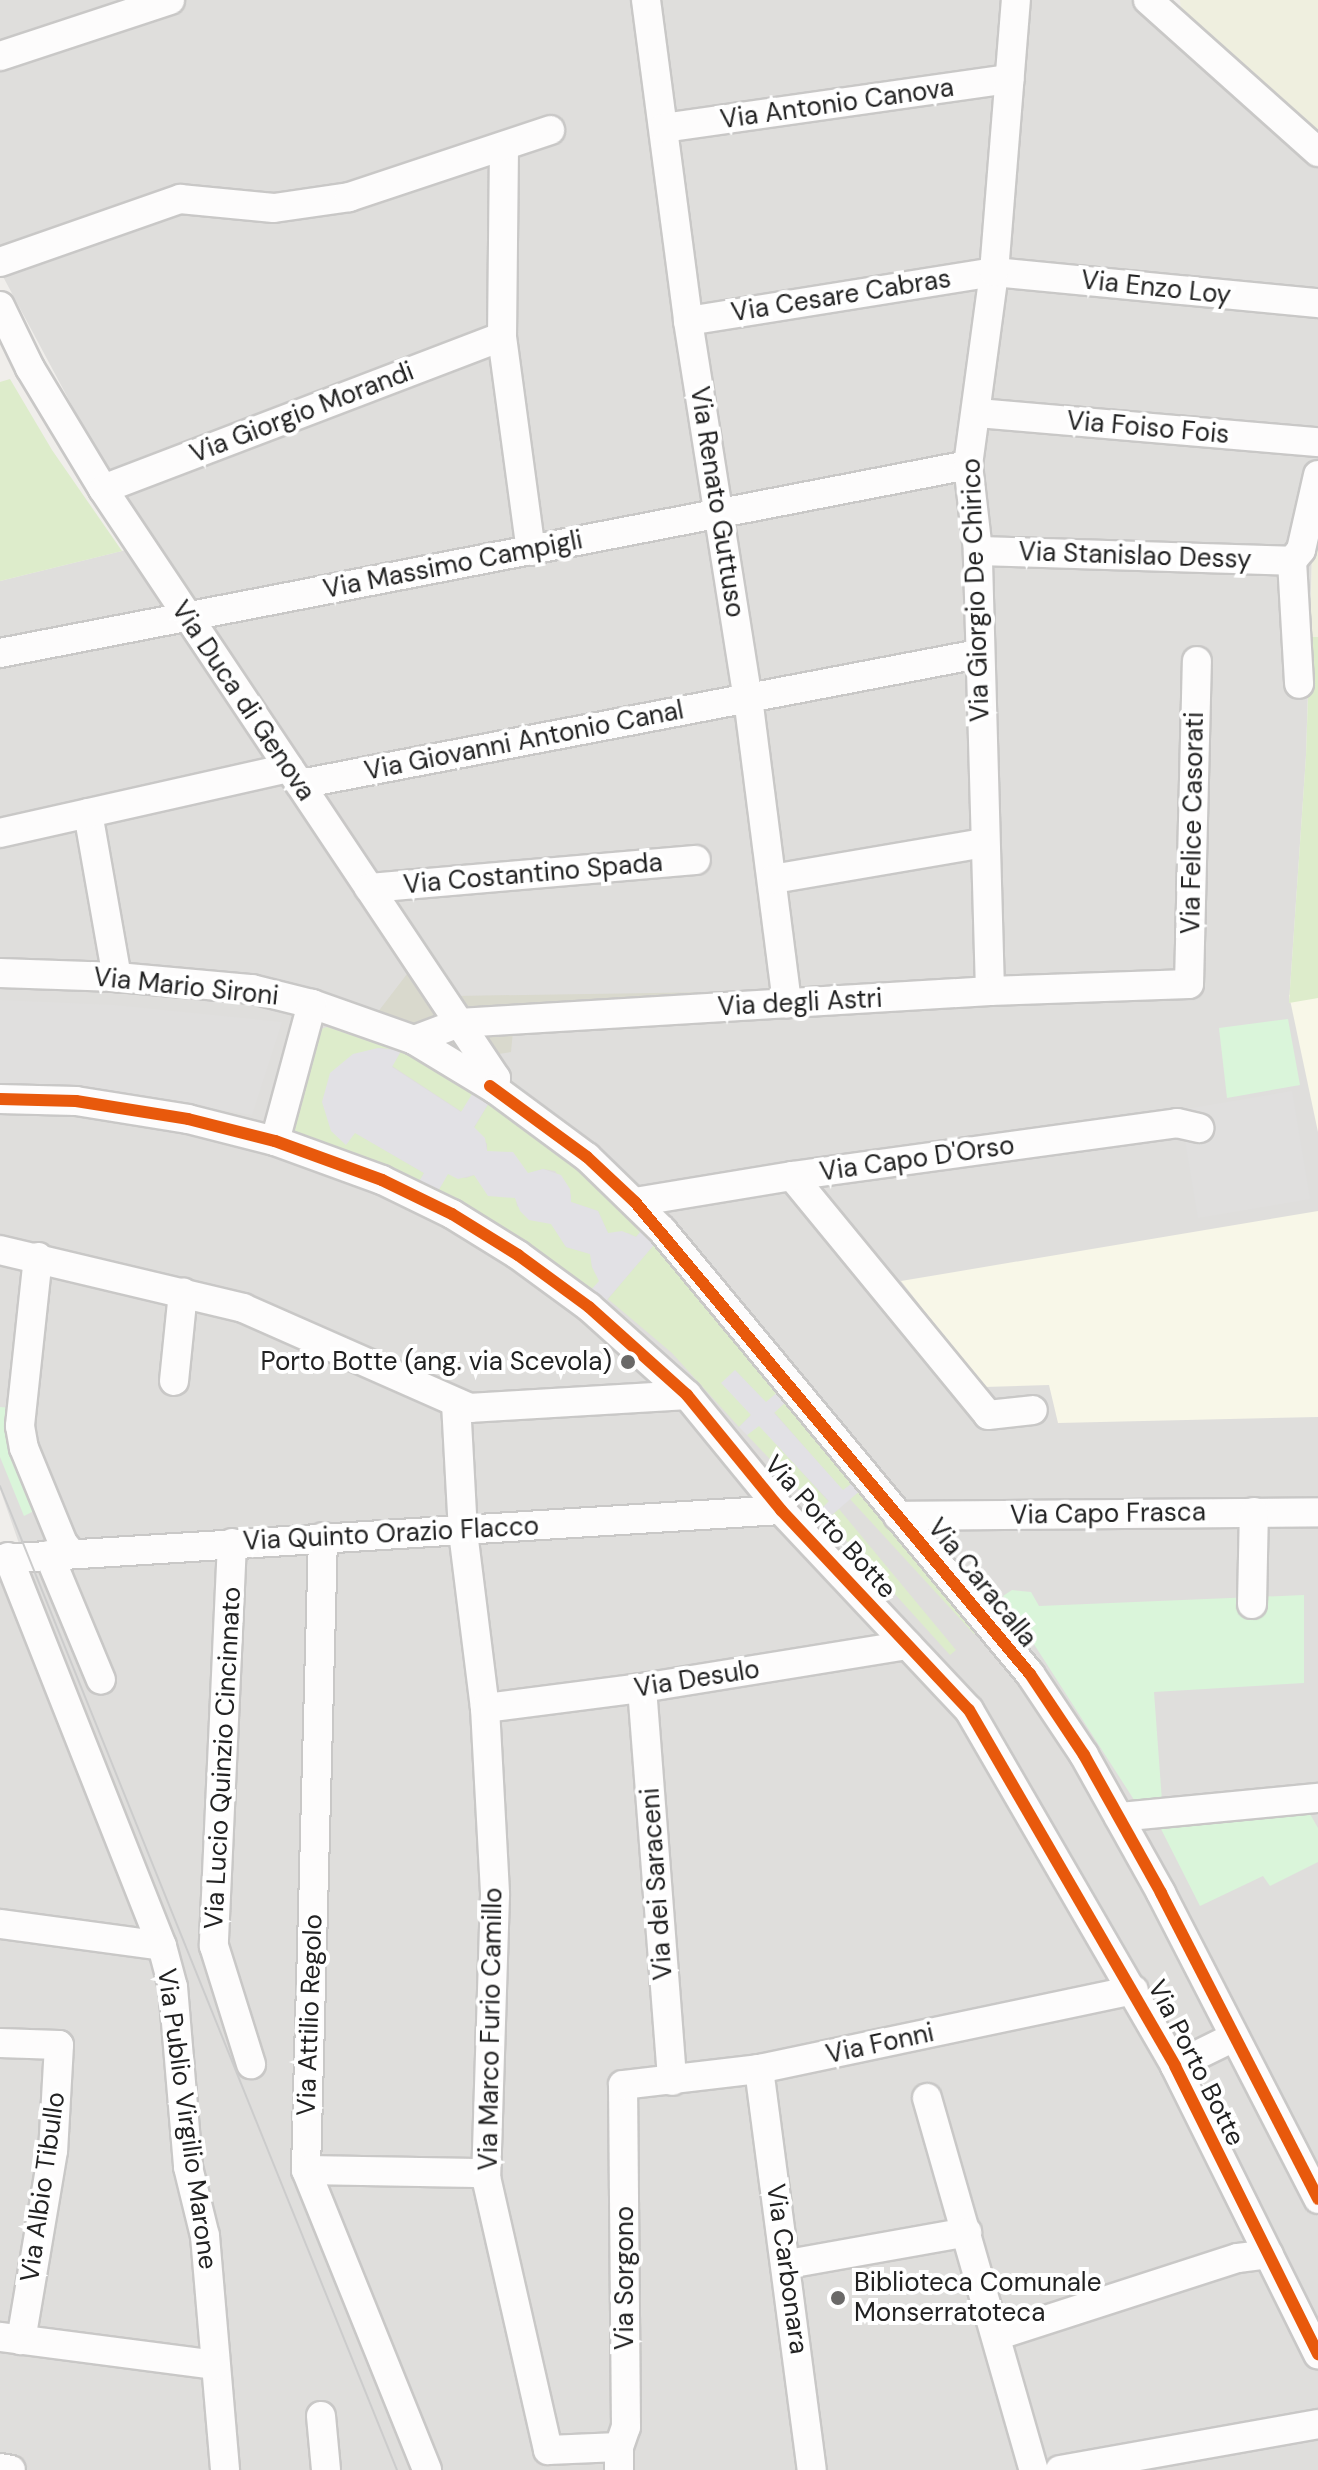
<!DOCTYPE html>
<html>
<head>
<meta charset="utf-8">
<style>
  body { margin:0 }
  #map { position:relative; width:1318px; height:2470px; overflow:hidden; background:#f0eeeb; font-family:"DM Sans",sans-serif }
  div>[style] { position:absolute }
  [style*='--x'] { left:calc(var(--x)*1px); top:calc(var(--y)*1px); width:calc(var(--w)*1px); rotate:calc(var(--a)*1deg) }
  .residential>* { inset:0; background:#dfdedc }
  .education>* { inset:0; background:#f8f7e8 }
  .construction>* { inset:0; background:#d9d9cd }
  .farmland>* { inset:0; background:#efefdf }
  .grass>* { inset:0; background:#ddeccb }
  .park>* { inset:0; background:#daf5da }
  .parking>* { inset:0; background:#e0dfde }
  .plaza>* { inset:0; background:#e2e1e5 }
  .roads { filter:drop-shadow(2px 0 #c9c8c7) drop-shadow(-2px 0 #c9c8c7) drop-shadow(0 2px #c9c8c7) drop-shadow(0 -2px #c9c8c7) }
  .minor>* { height:28px; margin:-14px; padding:0 14px; transform-origin:14px; border-radius:14px; background:#fdfcfc }
  .tram>* { height:2px; margin:-1px; padding:0 1px; transform-origin:1px; border-radius:1px; background:#ccc }
  .cycleway>* { height:12px; margin:-6px; padding:0 6px; transform-origin:6px; border-radius:6px; background:#e8590c }
  .dots>* { width:22px; height:22px; translate:-50% -50%; box-sizing:border-box; border:4px solid #fff; border-radius:50% }
  span { translate:-50% -50%; white-space:nowrap; text-align:center; line-height:1.15; -webkit-text-stroke:8px #fff; paint-order:stroke }
  .street-label { font-size:26px; color:#222 }
  .poi-label { font-size:26px; color:#222 }
  .right { translate:-100% -50%; text-align:right }
  .left { translate:0 -50%; text-align:left }
</style>
</head>
<body>
<div id="map">
  <div class="residential">
    <div style="clip-path:polygon(0 0,1165px 0,1318px 137px,1318px 535px,1312px 555px,1306px 756px,1289px 1003px,1318px 998px,1318px 2470px,0 2470px,0 1554px,22px 1552px,0 1489px,0 581px,142px 546px,92px 443px,0 271px)"></div>
  </div>
  <div class="education">
    <div style="clip-path:polygon(1318px 991px,1318px 1132px,1289px 995px)"></div>
    <div style="clip-path:polygon(1318px 1211px,1318px 1417px,1058px 1423px,1049px 1385px,984px 1387px,901px 1281px)"></div>
  </div>
  <div class="construction">
    <div style="clip-path:polygon(435px 961px,453px 996px,778px 991px,513px 1031px,511px 1052px,459px 1060px,374px 1017px,407px 974px)"></div>
  </div>
  <div class="farmland">
    <div style="clip-path:polygon(1180px 0,1318px 0,1318px 137px,1181px 12px)"></div>
    <div style="clip-path:polygon(1318px 535px,1318px 637px,1310px 637px,1312px 555px)"></div>
  </div>
  <div class="grass">
    <div style="clip-path:polygon(10px 379px,52px 450px,122px 551px,0 581px,0 382px)"></div>
    <div style="clip-path:polygon(1310px 637px,1318px 637px,1318px 998px,1289px 1003px,1306px 756px)"></div>
    <div style="clip-path:polygon(327px 1027px,392px 1049px,378px 1048px,354px 1132px,424px 1173px,419px 1182px,295px 1134px,292px 1128px,321px 1029px)"></div>
    <div style="clip-path:polygon(401px 1051px,474px 1091px,462px 1112px,392px 1066px)"></div>
    <div style="clip-path:polygon(490px 1101px,557px 1146px,646px 1225px,636px 1237px,628px 1233px,608px 1233px,598px 1211px,571px 1202px,571px 1195px,555px 1171px,543px 1169px,528px 1174px,487px 1151px,487px 1144px,474px 1128px)"></div>
    <div style="clip-path:polygon(448px 1173px,466px 1178px,474px 1175px,516px 1198px,517px 1206px,551px 1223px,566px 1247px,591px 1254px,592px 1267px,600px 1281px,591px 1290px,523px 1241px,437px 1193px)"></div>
    <div style="clip-path:polygon(656px 1242px,780px 1390px,766px 1403px,735px 1370px,751px 1415px,739px 1427px,672px 1353px,608px 1299px)"></div>
    <div style="clip-path:polygon(789px 1399px,855px 1481px,843px 1491px,774px 1412px)"></div>
    <div style="clip-path:polygon(759px 1425px,829px 1502px,819px 1511px,747px 1435px)"></div>
    <div style="clip-path:polygon(862px 1489px,977px 1631px,974px 1634px,850px 1499px)"></div>
    <div style="clip-path:polygon(839px 1509px,956px 1650px,950px 1655px,827px 1519px)"></div>
  </div>
  <div class="park">
    <div style="clip-path:polygon(1288px 1019px,1300px 1085px,1227px 1098px,1219px 1028px)"></div>
    <div style="clip-path:polygon(0 1407px,14px 1408px,40px 1508px,24px 1516px,0 1457px)"></div>
    <div style="clip-path:polygon(1012px 1590px,1031px 1592px,1039px 1606px,1304px 1595px,1304px 1683px,1154px 1692px,1162px 1801px,1138px 1806px,1003px 1596px)"></div>
    <div style="clip-path:polygon(1310px 1814px,1318px 1828px,1318px 1862px,1270px 1886px,1263px 1876px,1200px 1906px,1160px 1827px,1163px 1819px)"></div>
  </div>
  <div class="parking">
    <div style="clip-path:polygon(0 1000px,114px 1005px,282px 1022px,252px 1115px,116px 1092px,0 1089px)"></div>
    <div style="clip-path:polygon(1292px 1091px,1310px 1199px,1198px 1218px,1180px 1110px)"></div>
  </div>
  <div class="plaza">
    <div style="clip-path:polygon(378px 1048px,401px 1051px,392px 1067px,461px 1112px,474px 1091px,490px 1101px,474px 1127px,485px 1138px,487px 1151px,513px 1152px,528px 1173px,543px 1169px,561px 1175px,570px 1189px,571px 1202px,598px 1211px,608px 1233px,622px 1231px,636px 1237px,646px 1225px,659px 1239px,605px 1302px,591px 1290px,599px 1281px,592px 1267px,590px 1254px,566px 1247px,551px 1224px,529px 1220px,520px 1211px,515px 1198px,488px 1196px,474px 1175px,458px 1179px,448px 1174px,437px 1193px,419px 1182px,424px 1173px,355px 1133px,346px 1145px,331px 1131px,322px 1102px,330px 1073px,353px 1054px)"></div>
    <div style="clip-path:polygon(735px 1370px,766px 1402px,780px 1390px,789px 1399px,774px 1413px,843px 1490px,855px 1481px,862px 1489px,827px 1519px,819px 1511px,829px 1501px,759px 1426px,747px 1435px,739px 1427px,751px 1415px,721px 1383px)"></div>
  </div>
  <div class="roads">
    <div class="minor">
      <div style="--x:646;--y:0;--w:324;--a:82.5"></div>
      <div style="--x:688;--y:321;--w:382;--a:81"></div>
      <div style="--x:748;--y:698;--w:308;--a:82.7"></div>
      <div style="--x:1148;--y:0;--w:228;--a:41.8"></div>
      <div style="--x:0;--y:56;--w:179;--a:-18.2"></div>
      <div style="--x:664;--y:128;--w:349;--a:-8.1"></div>
      <div style="--x:504;--y:147;--w:190;--a:90.6"></div>
      <div style="--x:502;--y:337;--w:216;--a:82.3"></div>
      <div style="--x:0;--y:262;--w:191;--a:-19.3"></div>
      <div style="--x:180;--y:199;--w:94;--a:5.5"></div>
      <div style="--x:274;--y:208;--w:76;--a:-8.3"></div>
      <div style="--x:349;--y:197;--w:212;--a:-18.4"></div>
      <div style="--x:0;--y:306;--w:69;--a:64.2"></div>
      <div style="--x:30;--y:368;--w:141;--a:58.9"></div>
      <div style="--x:103;--y:489;--w:708;--a:56.29"></div>
      <div style="--x:496;--y:1078;--w:11;--a:95"></div>
      <div style="--x:688;--y:321;--w:310;--a:-9.1"></div>
      <div style="--x:994;--y:272;--w:325;--a:5.5"></div>
      <div style="--x:977;--y:413;--w:342;--a:4.9"></div>
      <div style="--x:103;--y:489;--w:427;--a:-20.9"></div>
      <div style="--x:978;--y:551;--w:314;--a:1.8"></div>
      <div style="--x:1292;--y:561;--w:123;--a:86.7"></div>
      <div style="--x:1292;--y:561;--w:14;--a:-51"></div>
      <div style="--x:1301;--y:550;--w:77;--a:-77.2"></div>
      <div style="--x:0;--y:653;--w:986;--a:-10.99"></div>
      <div style="--x:300;--y:784;--w:690;--a:-10.85"></div>
      <div style="--x:88;--y:813;--w:167;--a:80"></div>
      <div style="--x:0;--y:833;--w:296;--a:-12.7"></div>
      <div style="--x:773;--y:879;--w:214;--a:-9.7"></div>
      <div style="--x:369;--y:888;--w:328;--a:-4.9"></div>
      <div style="--x:0;--y:973;--w:117;--a:2"></div>
      <div style="--x:117;--y:977;--w:136;--a:5.1"></div>
      <div style="--x:252;--y:989;--w:62;--a:14"></div>
      <div style="--x:312;--y:1004;--w:108;--a:19.4"></div>
      <div style="--x:414;--y:1040;--w:95;--a:31.2"></div>
      <div style="--x:495;--y:1089;--w:114;--a:36.5"></div>
      <div style="--x:587;--y:1157;--w:105;--a:44.2"></div>
      <div style="--x:662;--y:1230;--w:577;--a:50.35"></div>
      <div style="--x:1030;--y:1674;--w:97;--a:56.3"></div>
      <div style="--x:1084;--y:1755;--w:158;--a:60.8"></div>
      <div style="--x:1161;--y:1893;--w:344;--a:62.8"></div>
      <div style="--x:990;--y:991;--w:440;--a:-91.6"></div>
      <div style="--x:978;--y:551;--w:87;--a:-96.6"></div>
      <div style="--x:968;--y:465;--w:195;--a:-82.3"></div>
      <div style="--x:994;--y:272;--w:273;--a:-85.4"></div>
      <div style="--x:414;--y:1040;--w:48;--a:-20.7"></div>
      <div style="--x:459;--y:1023;--w:532;--a:-3.45"></div>
      <div style="--x:990;--y:991;--w:199;--a:-2"></div>
      <div style="--x:1189;--y:984;--w:323;--a:-88.6"></div>
      <div style="--x:0;--y:1099;--w:76;--a:1.5"></div>
      <div style="--x:76;--y:1101;--w:113;--a:9.1"></div>
      <div style="--x:188;--y:1119;--w:90;--a:14.2"></div>
      <div style="--x:275;--y:1141;--w:114;--a:20"></div>
      <div style="--x:382;--y:1180;--w:78;--a:25.9"></div>
      <div style="--x:452;--y:1214;--w:78;--a:31.8"></div>
      <div style="--x:518;--y:1255;--w:88;--a:36.2"></div>
      <div style="--x:589;--y:1307;--w:132;--a:41.9"></div>
      <div style="--x:687;--y:1395;--w:149;--a:50.7"></div>
      <div style="--x:781;--y:1510;--w:274;--a:46.8"></div>
      <div style="--x:969;--y:1710;--w:411;--a:59.9"></div>
      <div style="--x:1175;--y:2066;--w:322;--a:63.6"></div>
      <div style="--x:275;--y:1141;--w:142;--a:-74.9"></div>
      <div style="--x:792;--y:1176;--w:309;--a:50.6"></div>
      <div style="--x:988;--y:1415;--w:45;--a:-6.3"></div>
      <div style="--x:635;--y:1202;--w:159;--a:-9.4"></div>
      <div style="--x:792;--y:1176;--w:389;--a:-7.8"></div>
      <div style="--x:1177;--y:1123;--w:23;--a:13"></div>
      <div style="--x:0;--y:1250;--w:250;--a:13.4"></div>
      <div style="--x:243;--y:1308;--w:248;--a:23.8"></div>
      <div style="--x:470;--y:1408;--w:217;--a:-3.4"></div>
      <div style="--x:38;--y:1257;--w:170;--a:96.1"></div>
      <div style="--x:20;--y:1426;--w:22;--a:80"></div>
      <div style="--x:24;--y:1448;--w:103;--a:67.7"></div>
      <div style="--x:63;--y:1543;--w:13;--a:51"></div>
      <div style="--x:174;--y:1381;--w:89;--a:-84.2"></div>
      <div style="--x:456;--y:1403;--w:129;--a:86.9"></div>
      <div style="--x:463;--y:1532;--w:177;--a:82.9"></div>
      <div style="--x:485;--y:1708;--w:187;--a:86.9"></div>
      <div style="--x:495;--y:1895;--w:282;--a:91.8"></div>
      <div style="--x:486;--y:2177;--w:280;--a:77.2"></div>
      <div style="--x:548;--y:2450;--w:71;--a:-2.4"></div>
      <div style="--x:898;--y:1516;--w:420;--a:-0.5"></div>
      <div style="--x:323;--y:1537;--w:633;--a:91.54"></div>
      <div style="--x:306;--y:2170;--w:323;--a:68"></div>
      <div style="--x:232;--y:1543;--w:403;--a:92.6"></div>
      <div style="--x:214;--y:1946;--w:124;--a:72.6"></div>
      <div style="--x:49;--y:1555;--w:135;--a:67.4"></div>
      <div style="--x:8;--y:1557;--w:418;--a:68.4"></div>
      <div style="--x:162;--y:1946;--w:42;--a:75"></div>
      <div style="--x:173;--y:1987;--w:181;--a:85.2"></div>
      <div style="--x:188;--y:2167;--w:71;--a:76.2"></div>
      <div style="--x:205;--y:2236;--w:235;--a:85.1"></div>
      <div style="--x:0;--y:1559;--w:783;--a:-3.59"></div>
      <div style="--x:1252;--y:1604;--w:92;--a:-88.8"></div>
      <div style="--x:642;--y:1688;--w:394;--a:85.6"></div>
      <div style="--x:485;--y:1708;--w:158;--a:-7.3"></div>
      <div style="--x:642;--y:1688;--w:269;--a:-9.2"></div>
      <div style="--x:1119;--y:1817;--w:200;--a:-5.5"></div>
      <div style="--x:0;--y:1924;--w:163;--a:7.7"></div>
      <div style="--x:0;--y:2043;--w:59;--a:1.9"></div>
      <div style="--x:59;--y:2045;--w:106;--a:93.2"></div>
      <div style="--x:53;--y:2151;--w:192;--a:99.6"></div>
      <div style="--x:1175;--y:2066;--w:66;--a:-26.2"></div>
      <div style="--x:759;--y:2069;--w:404;--a:82.5"></div>
      <div style="--x:927;--y:2098;--w:387;--a:74"></div>
      <div style="--x:306;--y:2170;--w:170;--a:1"></div>
      <div style="--x:476;--y:2173;--w:11;--a:22"></div>
      <div style="--x:788;--y:2264;--w:182;--a:-10.1"></div>
      <div style="--x:996;--y:2336;--w:254;--a:-17.9"></div>
      <div style="--x:1238;--y:2258;--w:31;--a:-7"></div>
      <div style="--x:0;--y:2337;--w:217;--a:7.4"></div>
      <div style="--x:321;--y:2416;--w:54;--a:84.7"></div>
      <div style="--x:0;--y:2468;--w:11;--a:10"></div>
      <div style="--x:619;--y:2470;--w:23;--a:-90"></div>
      <div style="--x:619;--y:2447;--w:21;--a:-71"></div>
      <div style="--x:626;--y:2427;--w:342;--a:-90.5"></div>
      <div style="--x:623;--y:2085;--w:137;--a:-6.7"></div>
      <div style="--x:759;--y:2069;--w:383;--a:-11.9"></div>
      <div style="--x:1060;--y:2470;--w:262;--a:-10.1"></div>
    </div>
  </div>
  <div class="tram">
    <div style="--x:0;--y:1486;--w:1061;--a:68.03"></div>
  </div>
  <div class="cycleway">
    <div style="--x:490;--y:1086;--w:120;--a:36.2"></div>
    <div style="--x:587;--y:1157;--w:66;--a:43.2"></div>
    <div style="--x:635;--y:1202;--w:615;--a:50.08"></div>
    <div style="--x:1030;--y:1674;--w:97;--a:56.3"></div>
    <div style="--x:1084;--y:1755;--w:158;--a:60.8"></div>
    <div style="--x:1161;--y:1893;--w:344;--a:62.8"></div>
    <div style="--x:0;--y:1099;--w:76;--a:1.5"></div>
    <div style="--x:76;--y:1101;--w:113;--a:9.1"></div>
    <div style="--x:188;--y:1119;--w:90;--a:14.2"></div>
    <div style="--x:275;--y:1141;--w:114;--a:20"></div>
    <div style="--x:382;--y:1180;--w:78;--a:25.9"></div>
    <div style="--x:452;--y:1214;--w:78;--a:31.8"></div>
    <div style="--x:518;--y:1255;--w:88;--a:36.2"></div>
    <div style="--x:589;--y:1307;--w:132;--a:41.9"></div>
    <div style="--x:687;--y:1395;--w:149;--a:50.7"></div>
    <div style="--x:781;--y:1510;--w:274;--a:46.8"></div>
    <div style="--x:969;--y:1710;--w:411;--a:59.9"></div>
    <div style="--x:1175;--y:2066;--w:322;--a:63.6"></div>
  </div>
  <div class="dots">
    <div style="left:628px;top:1362px;background:#6a6968"></div>
    <div style="left:838px;top:2298px;background:#6a6968"></div>
  </div>
  <div class="street-label">
    <span style="left:837px;top:104px;rotate:-8deg">Via Antonio Canova</span>
    <span style="left:1156px;top:288px;rotate:6deg">Via Enzo Loy</span>
    <span style="left:841px;top:296px;rotate:-9deg">Via Cesare Cabras</span>
    <span style="left:302px;top:413px;rotate:-21deg">Via Giorgio Morandi</span>
    <span style="left:1148px;top:428px;rotate:5deg">Via Foiso Fois</span>
    <span style="left:717px;top:502px;rotate:81deg">Via Renato Guttuso</span>
    <span style="left:1135px;top:556px;rotate:2deg">Via Stanislao Dessy</span>
    <span style="left:453px;top:565px;rotate:-11deg">Via Massimo Campigli</span>
    <span style="left:976px;top:590px;rotate:-92deg">Via Giorgio De Chirico</span>
    <span style="left:243px;top:701px;rotate:56deg">Via Duca di Genova</span>
    <span style="left:524px;top:741px;rotate:-11deg">Via Giovanni Antonio Canal</span>
    <span style="left:1193px;top:823px;rotate:-89deg">Via Felice Casorati</span>
    <span style="left:533px;top:874px;rotate:-5deg">Via Costantino Spada</span>
    <span style="left:186px;top:987px;rotate:6deg">Via Mario Sironi</span>
    <span style="left:800px;top:1003px;rotate:-3deg">Via degli Astri</span>
    <span style="left:917px;top:1159px;rotate:-8deg">Via Capo D'Orso</span>
    <span style="left:1108px;top:1514px;rotate:-1deg">Via Capo Frasca</span>
    <span style="left:830px;top:1527px;rotate:48deg">Via Porto Botte</span>
    <span style="left:391px;top:1534px;rotate:-3deg">Via Quinto Orazio Flacco</span>
    <span style="left:982px;top:1583px;rotate:51deg">Via Caracalla</span>
    <span style="left:697px;top:1679px;rotate:-9deg">Via Desulo</span>
    <span style="left:223px;top:1758px;rotate:-87deg">Via Lucio Quinzio Cincinnato</span>
    <span style="left:657px;top:1884px;rotate:-94deg">Via dei Saraceni</span>
    <span style="left:310px;top:2015px;rotate:-88deg">Via Attilio Regolo</span>
    <span style="left:491px;top:2029px;rotate:-89deg">Via Marco Furio Camillo</span>
    <span style="left:880px;top:2044px;rotate:-12deg">Via Fonni</span>
    <span style="left:1196px;top:2063px;rotate:63deg">Via Porto Botte</span>
    <span style="left:187px;top:2119px;rotate:82deg">Via Publio Virgilio Marone</span>
    <span style="left:43px;top:2187px;rotate:-82deg">Via Albio Tibullo</span>
    <span style="left:787px;top:2269px;rotate:82deg">Via Carbonara</span>
    <span style="left:625px;top:2278px;rotate:-90deg">Via Sorgono</span>
  </div>
  <div class="poi-label">
    <span class="right" style="left:612px;top:1362px">Porto Botte (ang. via Scevola)</span>
    <span class="left" style="left:854px;top:2298px">Biblioteca Comunale<br>Monserratoteca</span>
  </div>
</div>
</body>
</html>
